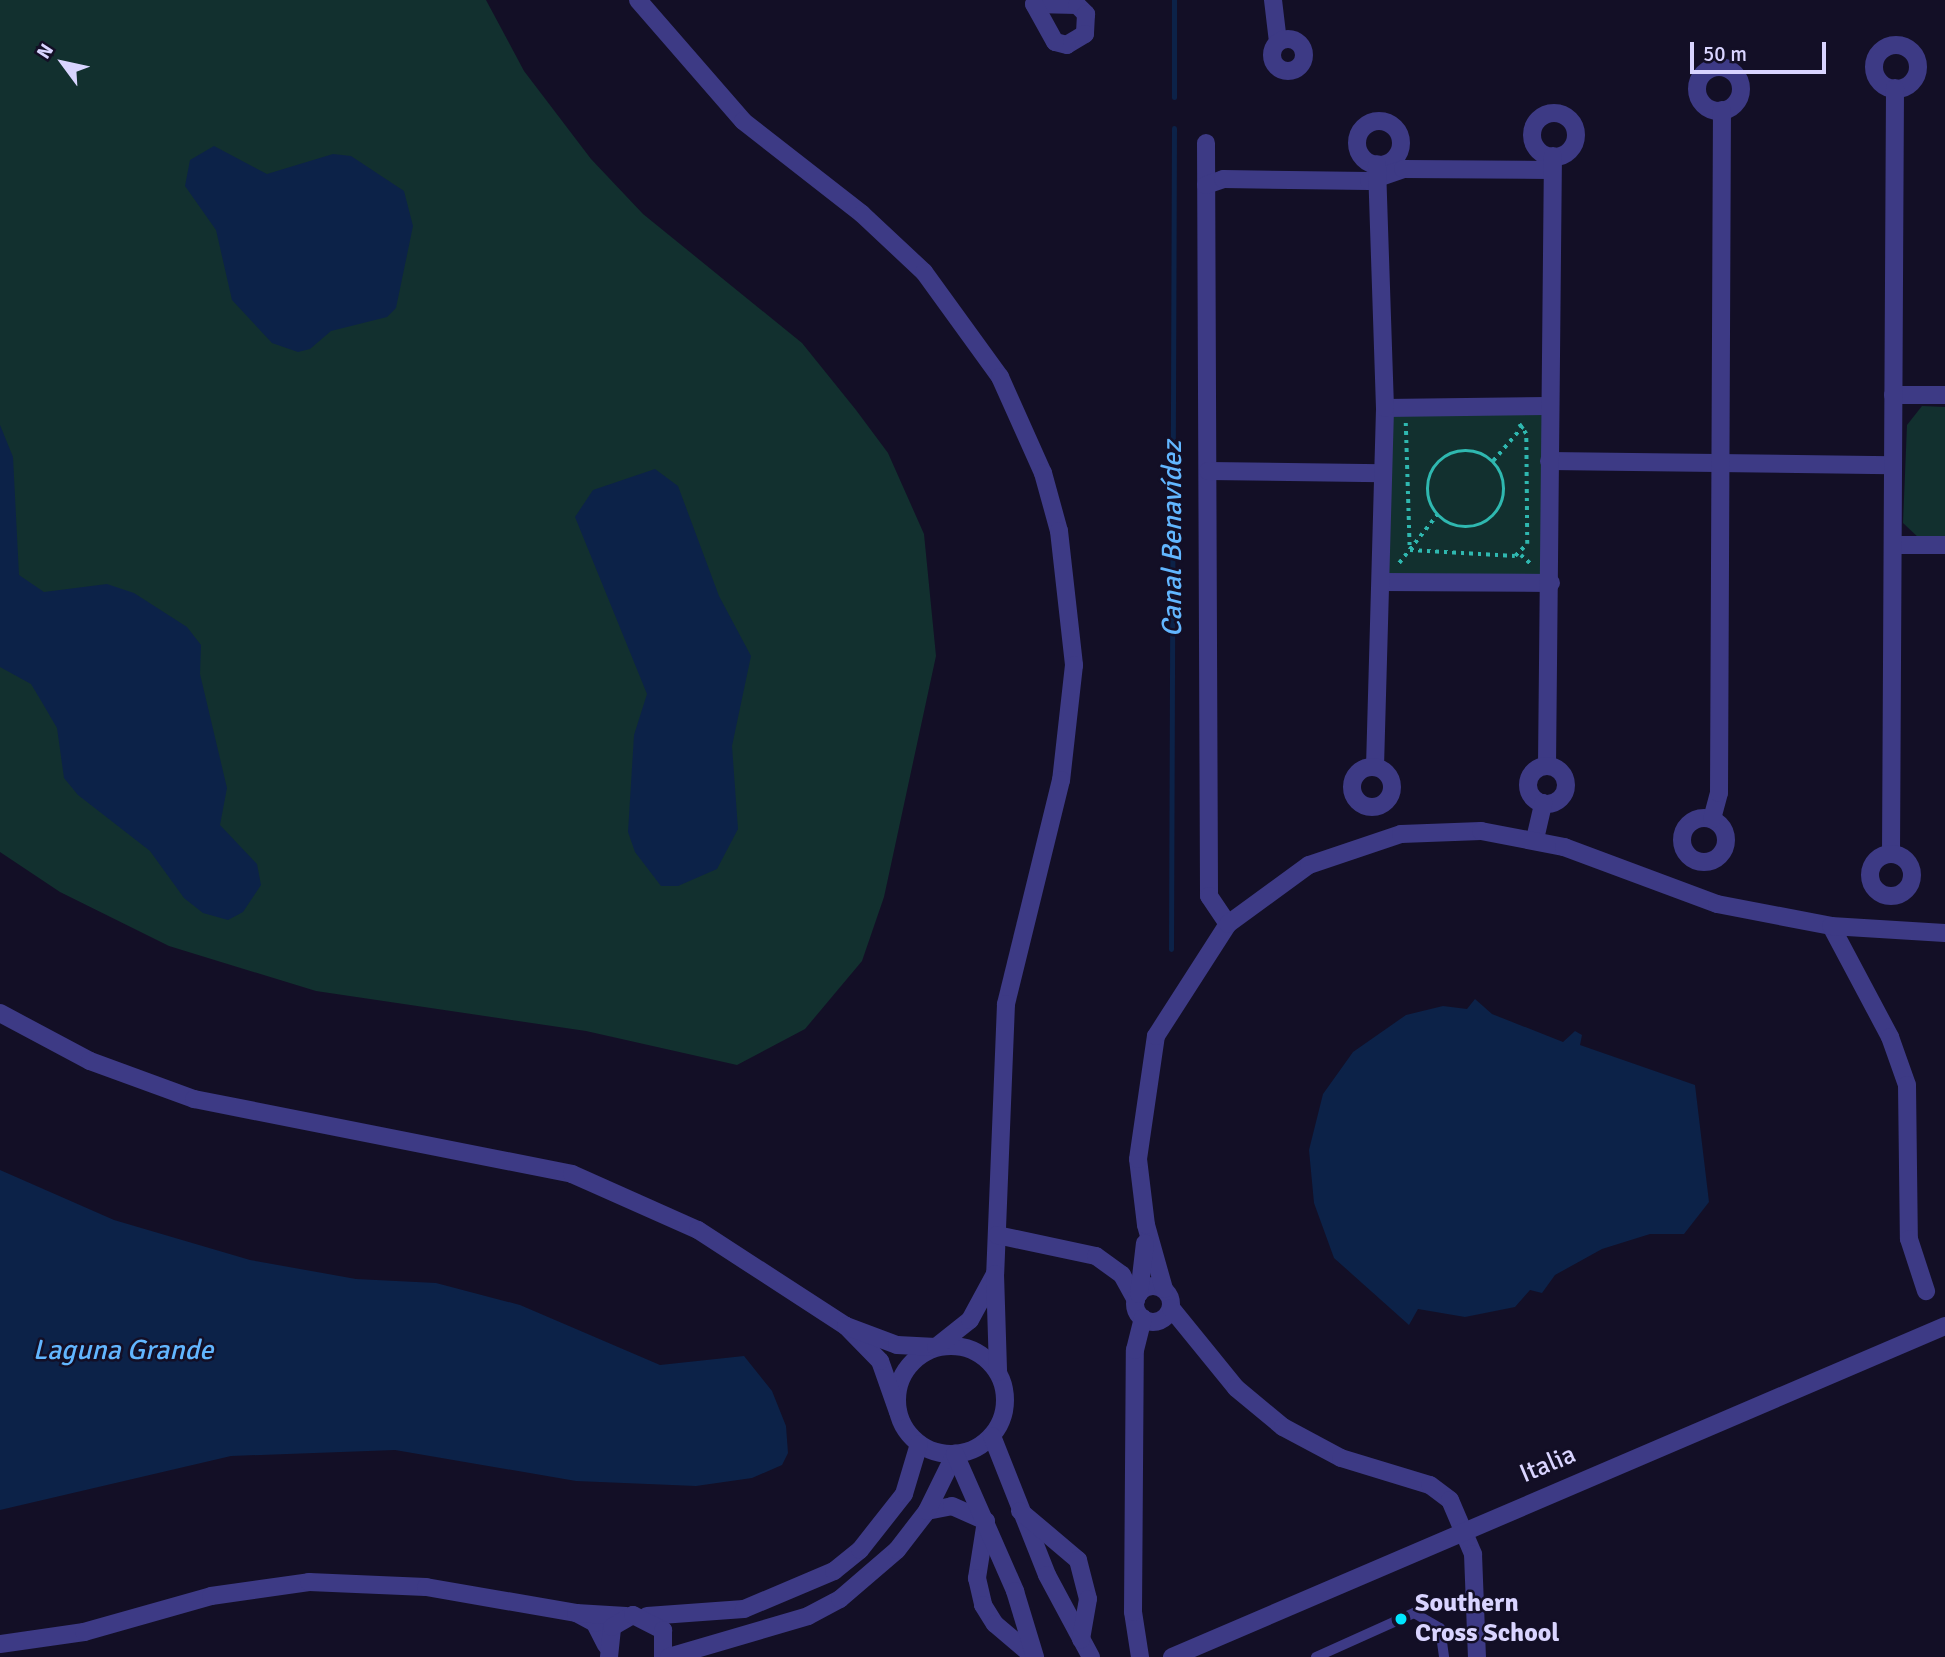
<!DOCTYPE html>
<html>
<head>
<meta charset="utf-8">
<style>
  body { margin:0 }
  #map { position:relative; width:1945px; height:1657px; overflow:hidden; background:#130f26; font-family:Signika,sans-serif }
  div>[style] { position:absolute }
  [style*='--x'] { left:calc(var(--x)*1px); top:calc(var(--y)*1px); width:calc(var(--w)*1px); rotate:calc(var(--a)*1deg) }
  .green>* { inset:0; background:#12302f }
  .water>* { inset:0; background:#0c2248 }
  .stream>* { height:5px; margin:-2.5px; padding:0 2.5px; transform-origin:2.5px; border-radius:2.5px; background:#0c2248 }
  .path>* { height:3.5px; margin-top:-1.75px; transform-origin:0; background:repeating-linear-gradient(90deg,#2fb8b0 0 3.5px,transparent 0 8.5px) }
  .path>.ring { margin:-1.75px; padding:0; box-sizing:content-box; background:none; border:3.5px solid #2fb8b0; border-radius:50% }
  .service>* { height:10px; margin:-5px; padding:0 5px; transform-origin:5px; border-radius:5px; background:#3d3a85 }
  .minor>* { height:18px; margin:-9px; padding:0 9px; transform-origin:9px; border-radius:9px; background:#3d3a85 }
  .minor>.ring { margin:-9px; padding:0; box-sizing:content-box; background:none; border:18px solid #3d3a85; border-radius:50% }
  .tertiary>* { height:18px; margin:-9px; padding:0 9px; transform-origin:9px; border-radius:9px; background:#3d3a85 }
  .dots>* { width:19px; height:19px; translate:-50% -50%; box-sizing:border-box; border:4px solid #130f26; border-radius:50% }
  span { translate:-50% -50%; white-space:nowrap; text-align:center; line-height:1.15; -webkit-text-stroke:5px #130f26; paint-order:stroke }
  .street-label { font-size:26px; color:#d9d4ff }
  .poi-label { font-size:26px; color:#d9d4ff; font-weight:700 }
  .left { translate:0 -50%; text-align:left }
  .water-label { font-size:28px; color:#62b6ff; font-style:italic }
  .north { position:absolute; left:28px; top:28px; width:70px; height:70px; -webkit-text-stroke:5px #130f26; paint-order:stroke; rotate:303deg; font-size:19px; font-weight:700; line-height:28px; text-align:center; color:#d9d4ff }
  .north::after { content:''; display:block; margin:auto; width:24px; height:32px; background:#d9d4ff; clip-path:polygon(50% 0,100% 100%,50% 72%,0 100%) }
  .scale { position:absolute; left:1690px; top:42px; width:136px; height:32px; box-sizing:border-box; border:4px solid #d9d4ff; border-top:0; padding-left:9px; font-size:21px; line-height:24px; white-space:nowrap; color:#d9d4ff; -webkit-text-stroke:5px #130f26; paint-order:stroke }
</style>
</head>
<body>
<div id="map">
  <div class="green">
    <div style="clip-path:polygon(0 0,486px 0,524px 71px,591px 159px,643px 214px,802px 343px,856px 410px,888px 453px,924px 534px,936px 656px,884px 897px,862px 961px,805px 1029px,737px 1065px,586px 1031px,316px 991px,169px 946px,60px 892px,0 852px)"></div>
    <div style="clip-path:polygon(1547px 406px,1551px 583px,1382px 582px,1385px 408px)"></div>
    <div style="clip-path:polygon(1922px 406px,1945px 407px,1945px 539px,1920px 539px,1903px 523px,1907px 425px)"></div>
  </div>
  <div class="water">
    <div style="clip-path:polygon(214px 146px,267px 174px,333px 154px,351px 156px,404px 191px,413px 226px,396px 308px,387px 317px,331px 331px,310px 349px,298px 352px,272px 343px,232px 300px,216px 230px,185px 186px,190px 160px)"></div>
    <div style="clip-path:polygon(0 425px,13px 457px,19px 575px,44px 592px,107px 584px,134px 593px,187px 627px,201px 645px,200px 674px,227px 788px,220px 825px,257px 864px,261px 885px,243px 912px,228px 920px,203px 913px,184px 898px,150px 851px,78px 795px,64px 778px,57px 728px,43px 704px,31px 684px,0 667px)"></div>
    <div style="clip-path:polygon(655px 469px,678px 486px,719px 596px,751px 656px,732px 746px,738px 829px,717px 869px,678px 886px,661px 886px,635px 852px,628px 832px,634px 735px,647px 694px,575px 517px,593px 490px)"></div>
    <div style="clip-path:polygon(1475px 999px,1492px 1014px,1563px 1042px,1575px 1031px,1582px 1035px,1580px 1045px,1695px 1085px,1709px 1202px,1684px 1234px,1650px 1234px,1602px 1249px,1555px 1275px,1542px 1293px,1530px 1290px,1515px 1307px,1465px 1317px,1418px 1309px,1409px 1325px,1334px 1258px,1314px 1203px,1309px 1150px,1323px 1094px,1353px 1052px,1406px 1015px,1443px 1006px,1467px 1009px)"></div>
    <div style="clip-path:polygon(0 1170px,114px 1220px,250px 1260px,356px 1279px,436px 1283px,520px 1305px,660px 1365px,744px 1356px,772px 1391px,786px 1426px,788px 1453px,782px 1465px,752px 1478px,696px 1486px,576px 1481px,395px 1450px,231px 1456px,0 1510px)"></div>
  </div>
  <div class="stream">
    <div style="--x:1174;--y:97;--w:97;--a:-90"></div>
    <div style="--x:1171;--y:949;--w:821;--a:-89.79"></div>
  </div>
  <div class="path">
    <div style="--x:1406;--y:423;--w:127;--a:88.2"></div>
    <div style="--x:1410;--y:550;--w:105;--a:3.3"></div>
    <div style="--x:1515;--y:556;--w:17;--a:-45"></div>
    <div style="--x:1527;--y:544;--w:110;--a:-90.5"></div>
    <div style="--x:1526;--y:434;--w:12;--a:-125"></div>
    <div class="ring" style="left:1428px;top:451px;width:72.5px;height:72.5px"></div>
    <div style="--x:1493;--y:461;--w:46;--a:-49.4"></div>
    <div style="--x:1521;--y:555;--w:15;--a:42"></div>
    <div style="--x:1399;--y:563;--w:61;--a:-51.6"></div>
  </div>
  <div class="service">
    <div style="--x:1316;--y:1657;--w:107;--a:-24.2"></div>
    <div style="--x:1414;--y:1613;--w:30;--a:30"></div>
    <div style="--x:1440;--y:1628;--w:29;--a:82"></div>
  </div>
  <div class="minor">
    <div style="--x:638;--y:0;--w:160;--a:49"></div>
    <div style="--x:743;--y:121;--w:151;--a:38"></div>
    <div style="--x:862;--y:214;--w:85;--a:43.1"></div>
    <div style="--x:924;--y:272;--w:130;--a:54.1"></div>
    <div style="--x:1000;--y:377;--w:105;--a:65.9"></div>
    <div style="--x:1043;--y:473;--w:60;--a:74.6"></div>
    <div style="--x:1059;--y:531;--w:135;--a:83.6"></div>
    <div style="--x:1074;--y:665;--w:116;--a:96.4"></div>
    <div style="--x:1061;--y:780;--w:231;--a:103.8"></div>
    <div style="--x:1006;--y:1004;--w:270;--a:92.3"></div>
    <div style="--x:1273;--y:0;--w:42;--a:83.2"></div>
    <div style="--x:1034;--y:4;--w:43;--a:1.3"></div>
    <div style="--x:1077;--y:5;--w:13;--a:45"></div>
    <div style="--x:1086;--y:14;--w:20;--a:93"></div>
    <div style="--x:1085;--y:34;--w:21;--a:149"></div>
    <div style="--x:1067;--y:45;--w:12;--a:-166"></div>
    <div style="--x:1055;--y:42;--w:43;--a:-118.9"></div>
    <div class="ring" style="left:1272px;top:39px;width:14px;height:14px"></div>
    <div class="ring" style="left:1874px;top:45px;width:26px;height:26px"></div>
    <div class="ring" style="left:1697px;top:67px;width:26px;height:26px"></div>
    <div class="ring" style="left:1532px;top:113px;width:26px;height:26px"></div>
    <div class="ring" style="left:1357px;top:121px;width:26px;height:26px"></div>
    <div style="--x:1206;--y:143;--w:753;--a:89.77"></div>
    <div style="--x:1209;--y:896;--w:34;--a:56"></div>
    <div style="--x:1206;--y:185;--w:18;--a:-19"></div>
    <div style="--x:1223;--y:179;--w:146;--a:0.8"></div>
    <div style="--x:1369;--y:181;--w:36;--a:-19"></div>
    <div style="--x:1403;--y:169;--w:146;--a:0.4"></div>
    <div style="--x:1893;--y:395;--w:52;--a:0"></div>
    <div style="--x:1385;--y:408;--w:162;--a:-0.7"></div>
    <div style="--x:1549;--y:461;--w:343;--a:0.7"></div>
    <div style="--x:1208;--y:471;--w:175;--a:0.7"></div>
    <div style="--x:1894;--y:545;--w:51;--a:0"></div>
    <div style="--x:1382;--y:582;--w:169;--a:0.3"></div>
    <div style="--x:1547;--y:766;--w:610;--a:-89.44"></div>
    <div class="ring" style="left:1528px;top:766px;width:20px;height:20px"></div>
    <div style="--x:1375;--y:767;--w:359;--a:-88.4"></div>
    <div style="--x:1385;--y:408;--w:244;--a:-91.9"></div>
    <div class="ring" style="left:1352px;top:767px;width:22px;height:22px"></div>
    <div class="ring" style="left:1682px;top:818px;width:26px;height:26px"></div>
    <div style="--x:1712;--y:819;--w:27;--a:-75"></div>
    <div style="--x:1719;--y:793;--w:683;--a:-89.75"></div>
    <div style="--x:1535;--y:839;--w:37;--a:-77"></div>
    <div style="--x:1891;--y:854;--w:766;--a:-89.7"></div>
    <div class="ring" style="left:1870px;top:854px;width:24px;height:24px"></div>
    <div style="--x:1831;--y:926;--w:126;--a:62"></div>
    <div style="--x:1890;--y:1037;--w:51;--a:70.5"></div>
    <div style="--x:1907;--y:1085;--w:154;--a:89.3"></div>
    <div style="--x:1909;--y:1239;--w:55;--a:71.9"></div>
    <div style="--x:0;--y:1013;--w:102;--a:28.1"></div>
    <div style="--x:90;--y:1061;--w:111;--a:20.1"></div>
    <div style="--x:194;--y:1099;--w:385;--a:11.2"></div>
    <div style="--x:572;--y:1174;--w:138;--a:24"></div>
    <div style="--x:698;--y:1230;--w:176;--a:33"></div>
    <div style="--x:997;--y:1235;--w:101;--a:12"></div>
    <div style="--x:1096;--y:1256;--w:32;--a:36"></div>
    <div style="--x:1122;--y:1275;--w:29;--a:61"></div>
    <div class="ring" style="left:1135px;top:1286px;width:18px;height:18px"></div>
    <div style="--x:1164;--y:1289;--w:66;--a:-105.7"></div>
    <div style="--x:1146;--y:1225;--w:66;--a:-96.9"></div>
    <div style="--x:1138;--y:1159;--w:124;--a:-81.7"></div>
    <div style="--x:1156;--y:1036;--w:133;--a:-57.3"></div>
    <div style="--x:1228;--y:924;--w:100;--a:-36.1"></div>
    <div style="--x:1309;--y:865;--w:97;--a:-18.6"></div>
    <div style="--x:1401;--y:834;--w:80;--a:-2.1"></div>
    <div style="--x:1481;--y:831;--w:85;--a:10.9"></div>
    <div style="--x:1564;--y:847;--w:163;--a:20.4"></div>
    <div style="--x:1717;--y:904;--w:116;--a:10.9"></div>
    <div style="--x:1831;--y:926;--w:114;--a:3.5"></div>
    <div style="--x:1139;--y:1294;--w:51;--a:-83.3"></div>
    <div style="--x:1171;--y:1308;--w:103;--a:50.9"></div>
    <div style="--x:1236;--y:1388;--w:61;--a:39.7"></div>
    <div style="--x:1283;--y:1427;--w:66;--a:28.1"></div>
    <div style="--x:1341;--y:1458;--w:93;--a:16.9"></div>
    <div style="--x:1430;--y:1485;--w:25;--a:37"></div>
    <div style="--x:1450;--y:1500;--w:59;--a:66.9"></div>
    <div style="--x:1473;--y:1554;--w:103;--a:87.8"></div>
    <div class="ring" style="left:897px;top:1346px;width:90px;height:90px"></div>
    <div style="--x:898;--y:1412;--w:54;--a:-109.4"></div>
    <div style="--x:880;--y:1361;--w:49;--a:-134.2"></div>
    <div style="--x:846;--y:1326;--w:54;--a:20.4"></div>
    <div style="--x:897;--y:1345;--w:39;--a:3"></div>
    <div style="--x:936;--y:1347;--w:43;--a:-38.5"></div>
    <div style="--x:970;--y:1320;--w:52;--a:-61.5"></div>
    <div style="--x:995;--y:1274;--w:98;--a:88.2"></div>
    <div style="--x:992;--y:1436;--w:149;--a:68.4"></div>
    <div style="--x:1047;--y:1575;--w:93;--a:61.8"></div>
    <div style="--x:927;--y:1511;--w:25;--a:-11"></div>
    <div style="--x:952;--y:1506;--w:37;--a:24"></div>
    <div style="--x:986;--y:1521;--w:58;--a:99"></div>
    <div style="--x:977;--y:1578;--w:28;--a:77"></div>
    <div style="--x:983;--y:1605;--w:22;--a:58"></div>
    <div style="--x:995;--y:1624;--w:51;--a:40.2"></div>
    <div style="--x:1020;--y:1511;--w:76;--a:40.2"></div>
    <div style="--x:1078;--y:1560;--w:40;--a:75.6"></div>
    <div style="--x:1088;--y:1599;--w:41;--a:99.9"></div>
    <div style="--x:647;--y:1616;--w:97;--a:-4.1"></div>
    <div style="--x:744;--y:1609;--w:98;--a:-22.9"></div>
    <div style="--x:834;--y:1571;--w:33;--a:-39"></div>
    <div style="--x:860;--y:1550;--w:71;--a:-51.8"></div>
    <div style="--x:904;--y:1494;--w:52;--a:-73.3"></div>
    <div style="--x:0;--y:1644;--w:85;--a:-8.1"></div>
    <div style="--x:84;--y:1632;--w:132;--a:-15.8"></div>
    <div style="--x:211;--y:1596;--w:99;--a:-8.1"></div>
    <div style="--x:309;--y:1582;--w:117;--a:2.4"></div>
    <div style="--x:426;--y:1587;--w:152;--a:9.8"></div>
    <div style="--x:606;--y:1645;--w:25;--a:-117"></div>
    <div style="--x:595;--y:1623;--w:21;--a:-152"></div>
    <div style="--x:576;--y:1613;--w:50;--a:3.4"></div>
    <div style="--x:609;--y:1657;--w:30;--a:-84"></div>
    <div style="--x:612;--y:1627;--w:24;--a:-30"></div>
    <div style="--x:633;--y:1615;--w:34;--a:27"></div>
    <div style="--x:663;--y:1630;--w:27;--a:90"></div>
    <div style="--x:669;--y:1657;--w:145;--a:-16.4"></div>
    <div style="--x:808;--y:1616;--w:36;--a:-28"></div>
    <div style="--x:840;--y:1599;--w:75;--a:-40.7"></div>
    <div style="--x:897;--y:1550;--w:49;--a:-52.4"></div>
    <div style="--x:927;--y:1511;--w:64;--a:-63.8"></div>
    <div style="--x:955;--y:1454;--w:150;--a:66.3"></div>
    <div style="--x:1015;--y:1591;--w:69;--a:73.1"></div>
    <div style="--x:1140;--y:1657;--w:46;--a:-98.8"></div>
    <div style="--x:1133;--y:1612;--w:262;--a:-89.6"></div>
    <div style="--x:1135;--y:1350;--w:33;--a:-76"></div>
  </div>
  <div class="tertiary">
    <div style="--x:1172;--y:1657;--w:841;--a:-23.18"></div>
  </div>
  <div class="dots">
    <div style="left:1401px;top:1619px;background:#00e5ff"></div>
  </div>
  <div class="street-label">
    <span style="left:1548px;top:1465px;rotate:-23deg">Italia</span>
  </div>
  <div class="poi-label">
    <span class="left" style="left:1415px;top:1619px">Southern<br>Cross School</span>
  </div>
  <div class="water-label">
    <span style="left:1172px;top:539px;rotate:-90deg">Canal Benavídez</span>
    <span style="left:123px;top:1350px">Laguna Grande</span>
  </div>
  <div class="north">N</div>
  <div class="scale">50 m</div>
</div>
</body>
</html>
